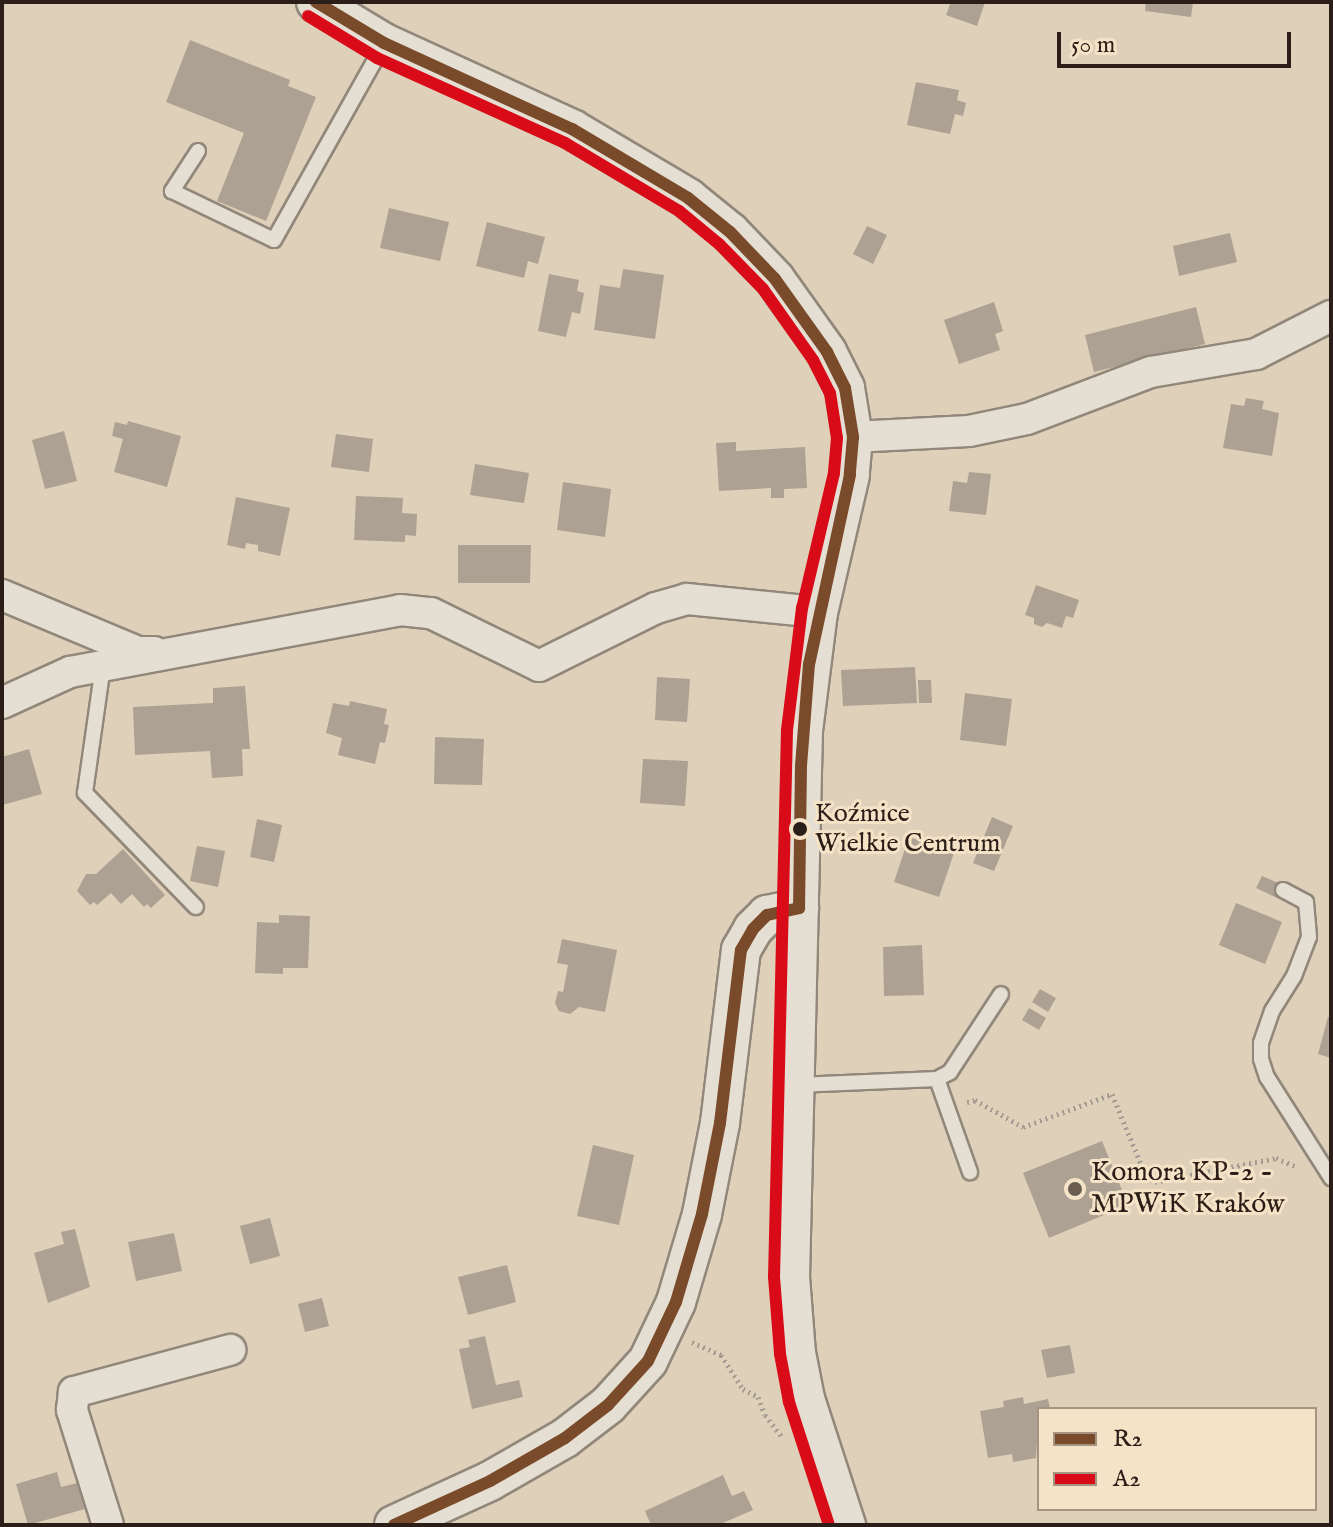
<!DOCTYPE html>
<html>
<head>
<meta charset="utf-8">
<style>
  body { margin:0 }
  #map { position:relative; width:1333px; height:1527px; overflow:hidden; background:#dfd0b9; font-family:"IM FELL English",serif }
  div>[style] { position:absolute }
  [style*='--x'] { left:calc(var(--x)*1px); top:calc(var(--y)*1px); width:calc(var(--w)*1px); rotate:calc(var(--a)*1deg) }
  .building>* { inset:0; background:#aca192 }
  .path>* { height:5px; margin-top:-2.5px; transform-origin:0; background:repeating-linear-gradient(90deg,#a49c93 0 2px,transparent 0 6px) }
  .roads { filter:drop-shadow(2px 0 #91877a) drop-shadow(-2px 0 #91877a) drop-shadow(0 2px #91877a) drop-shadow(0 -2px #91877a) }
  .service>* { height:14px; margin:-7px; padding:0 7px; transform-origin:7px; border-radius:7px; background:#e5ded2 }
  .minor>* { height:30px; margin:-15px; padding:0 15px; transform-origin:15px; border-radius:15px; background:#e5ded2 }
  .tertiary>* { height:38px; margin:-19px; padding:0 19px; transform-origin:19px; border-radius:19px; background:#e5ded2 }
  .bus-1>* { height:12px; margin:-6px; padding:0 6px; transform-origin:6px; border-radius:6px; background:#7a4b2a }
  .bus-2>* { height:12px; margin:-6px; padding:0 6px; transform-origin:6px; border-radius:6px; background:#da0b18 }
  .dots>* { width:22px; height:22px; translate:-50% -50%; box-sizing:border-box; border:4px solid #f5e3c7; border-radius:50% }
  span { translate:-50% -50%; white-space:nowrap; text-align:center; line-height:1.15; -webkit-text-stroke:6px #f5e3c7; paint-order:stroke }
  .bus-label { font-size:26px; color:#2b1d17 }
  .left { translate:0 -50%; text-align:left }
  .poi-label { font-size:28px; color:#2b1d17 }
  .frame { position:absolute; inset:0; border:4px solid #2b1d17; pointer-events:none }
  .legend { position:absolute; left:1037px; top:1407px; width:280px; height:104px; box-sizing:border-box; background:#f5e3c7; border:2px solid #a49481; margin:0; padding:10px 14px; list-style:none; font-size:24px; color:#2b1d17 }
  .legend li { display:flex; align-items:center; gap:16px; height:40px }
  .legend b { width:40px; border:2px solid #a49481 }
  .scale { position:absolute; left:1057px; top:32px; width:234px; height:36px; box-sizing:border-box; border:4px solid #2b1d17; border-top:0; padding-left:10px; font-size:24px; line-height:28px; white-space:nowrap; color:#2b1d17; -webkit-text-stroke:6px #f5e3c7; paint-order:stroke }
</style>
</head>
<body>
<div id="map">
  <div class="building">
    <div style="clip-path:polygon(951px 2px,985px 2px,977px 26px,946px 15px)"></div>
    <div style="clip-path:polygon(1146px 2px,1193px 2px,1191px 17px,1145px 11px)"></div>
    <div style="clip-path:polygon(190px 40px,290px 80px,288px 86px,316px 97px,266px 221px,217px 201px,244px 133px,166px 102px)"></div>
    <div style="clip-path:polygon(916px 82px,959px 90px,957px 100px,966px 103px,963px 116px,955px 114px,950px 134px,907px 125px)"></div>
    <div style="clip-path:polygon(389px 208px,449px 222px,440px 261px,380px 248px)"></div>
    <div style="clip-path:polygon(487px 222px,545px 237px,538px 264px,528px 261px,524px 278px,476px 266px)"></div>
    <div style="clip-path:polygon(867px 226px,887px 235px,873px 264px,853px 254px)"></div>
    <div style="clip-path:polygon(1230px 233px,1237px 262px,1179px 276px,1173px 246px)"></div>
    <div style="clip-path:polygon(623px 269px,664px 275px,655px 339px,594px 330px,600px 285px,620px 288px)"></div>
    <div style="clip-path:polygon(549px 274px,579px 280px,577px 291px,584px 293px,580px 314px,572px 312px,566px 337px,538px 331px)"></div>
    <div style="clip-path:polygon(994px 302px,1003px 331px,995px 334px,1000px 350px,959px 364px,944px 320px)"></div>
    <div style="clip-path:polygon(1196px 307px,1205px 344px,1094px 372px,1085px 335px)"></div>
    <div style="clip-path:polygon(1246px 398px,1264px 401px,1262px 409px,1279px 413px,1272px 456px,1223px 448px,1231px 404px,1244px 406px)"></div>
    <div style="clip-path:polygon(128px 421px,181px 436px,167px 487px,114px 472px,123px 439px,112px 436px,115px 422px,127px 425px)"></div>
    <div style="clip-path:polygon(64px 431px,77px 481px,45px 489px,32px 440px)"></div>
    <div style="clip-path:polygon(336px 434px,373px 439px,369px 472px,331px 467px)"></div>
    <div style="clip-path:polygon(736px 442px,736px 451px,805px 447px,807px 488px,784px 489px,784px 498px,771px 498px,771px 488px,719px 491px,716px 443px)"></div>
    <div style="clip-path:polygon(475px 464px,529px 473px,524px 503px,470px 495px)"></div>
    <div style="clip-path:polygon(969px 472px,991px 474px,986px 515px,949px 511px,953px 481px,967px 483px)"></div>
    <div style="clip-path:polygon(563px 482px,611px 489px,605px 537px,557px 530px)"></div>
    <div style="clip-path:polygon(356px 496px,403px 498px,402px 513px,417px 514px,416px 536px,405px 535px,405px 542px,354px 540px)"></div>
    <div style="clip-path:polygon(236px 497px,290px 508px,280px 556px,258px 551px,258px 545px,246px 543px,245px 549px,227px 545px)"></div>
    <div style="clip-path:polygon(458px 545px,531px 545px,530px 583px,458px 583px)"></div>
    <div style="clip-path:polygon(1036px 585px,1079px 600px,1073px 618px,1066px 616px,1062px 628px,1047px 623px,1042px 627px,1034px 624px,1034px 618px,1025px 615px)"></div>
    <div style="clip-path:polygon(915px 667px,917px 703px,843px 706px,841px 670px)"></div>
    <div style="clip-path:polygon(657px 677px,690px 679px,687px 722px,655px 720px)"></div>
    <div style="clip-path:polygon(918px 680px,931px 680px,932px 703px,919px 703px)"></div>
    <div style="clip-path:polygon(245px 686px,250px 749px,242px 749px,243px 776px,212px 778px,210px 751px,135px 755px,133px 707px,213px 703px,213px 688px)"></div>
    <div style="clip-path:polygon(965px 693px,1012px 699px,1006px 746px,960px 740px)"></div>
    <div style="clip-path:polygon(350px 701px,387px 709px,384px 724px,389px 725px,385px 743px,380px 742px,375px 764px,338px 755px,342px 738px,326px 733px,333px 703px,349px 706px)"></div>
    <div style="clip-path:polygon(435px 737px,484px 739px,482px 785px,434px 784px)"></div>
    <div style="clip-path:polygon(29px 749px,42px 794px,2px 805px,2px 757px)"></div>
    <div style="clip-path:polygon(643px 759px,688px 761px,685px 806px,640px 803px)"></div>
    <div style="clip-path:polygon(992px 817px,1013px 826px,994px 871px,973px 863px)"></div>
    <div style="clip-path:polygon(257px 819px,282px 825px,274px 862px,250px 857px)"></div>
    <div style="clip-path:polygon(909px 837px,954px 853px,939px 897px,894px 882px)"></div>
    <div style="clip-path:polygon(197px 846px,225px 851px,218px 887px,190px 881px)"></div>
    <div style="clip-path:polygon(123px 849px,165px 895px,151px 908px,147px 904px,144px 907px,132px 894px,121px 904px,111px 893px,97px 905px,94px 902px,90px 905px,77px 891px,86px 874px,96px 874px)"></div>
    <div style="clip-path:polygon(1262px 876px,1283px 885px,1277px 898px,1256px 888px)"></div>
    <div style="clip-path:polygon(1236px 903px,1282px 922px,1265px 964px,1219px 945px)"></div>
    <div style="clip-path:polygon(279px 915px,310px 916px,308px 968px,283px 968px,283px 974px,255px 973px,257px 922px,279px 923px)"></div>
    <div style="clip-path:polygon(562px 939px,617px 950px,605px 1012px,579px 1007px,570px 1014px,559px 1011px,555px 1003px,558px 991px,563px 992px,568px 965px,557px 963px)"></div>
    <div style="clip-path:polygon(922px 945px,924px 995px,884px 996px,883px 947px)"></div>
    <div style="clip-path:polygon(1040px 989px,1056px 998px,1048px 1012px,1032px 1002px)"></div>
    <div style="clip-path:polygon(1029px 1008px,1046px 1018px,1039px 1030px,1022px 1020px)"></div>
    <div style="clip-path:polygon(1328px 1017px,1331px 1018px,1331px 1058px,1318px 1054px)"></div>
    <div style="clip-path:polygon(1102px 1141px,1128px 1205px,1049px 1238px,1023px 1173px)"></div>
    <div style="clip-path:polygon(593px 1145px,634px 1155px,619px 1225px,577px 1216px)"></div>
    <div style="clip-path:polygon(270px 1218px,280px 1256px,250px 1264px,240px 1226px)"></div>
    <div style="clip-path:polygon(75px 1229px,90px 1287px,48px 1303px,34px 1253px,64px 1244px,61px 1232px)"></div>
    <div style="clip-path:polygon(174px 1233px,182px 1271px,136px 1281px,128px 1242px)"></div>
    <div style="clip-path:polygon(507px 1265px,516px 1302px,468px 1315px,458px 1277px)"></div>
    <div style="clip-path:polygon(322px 1298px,329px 1326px,305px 1332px,298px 1304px)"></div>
    <div style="clip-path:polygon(485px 1336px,496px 1385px,519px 1380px,523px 1397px,472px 1409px,459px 1349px,470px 1347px,468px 1340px)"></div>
    <div style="clip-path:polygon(1070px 1345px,1075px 1373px,1047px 1378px,1041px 1350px)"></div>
    <div style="clip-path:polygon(1023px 1397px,1024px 1404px,1048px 1399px,1050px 1409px,1039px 1409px,1036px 1458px,1013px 1462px,1012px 1454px,988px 1458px,980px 1411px,1004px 1407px,1003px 1401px)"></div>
    <div style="clip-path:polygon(57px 1472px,61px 1487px,77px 1483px,85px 1509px,28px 1525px,16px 1484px)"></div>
    <div style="clip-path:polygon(723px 1475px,732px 1496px,744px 1491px,753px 1510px,718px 1525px,651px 1525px,645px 1511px)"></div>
  </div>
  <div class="path">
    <div style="--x:967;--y:1102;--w:8;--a:-14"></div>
    <div style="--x:975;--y:1100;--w:55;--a:29.4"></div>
    <div style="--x:1023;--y:1127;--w:95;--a:-20.3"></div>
    <div style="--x:1112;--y:1094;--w:89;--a:67.5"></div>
    <div style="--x:1146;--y:1176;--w:11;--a:34"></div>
    <div style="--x:1155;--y:1182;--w:123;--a:-11.2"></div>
    <div style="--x:1276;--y:1158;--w:21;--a:23"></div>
    <div style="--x:692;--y:1342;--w:32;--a:24"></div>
    <div style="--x:721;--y:1355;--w:40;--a:57.1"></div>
    <div style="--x:743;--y:1389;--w:17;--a:28"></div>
    <div style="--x:758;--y:1397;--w:19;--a:69"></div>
    <div style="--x:765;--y:1415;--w:28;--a:52"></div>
  </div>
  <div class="roads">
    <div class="service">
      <div style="--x:198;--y:151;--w:48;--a:123"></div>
      <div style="--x:172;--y:191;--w:113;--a:25.7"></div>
      <div style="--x:274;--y:240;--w:225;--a:-60.7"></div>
      <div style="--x:103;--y:666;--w:128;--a:98.1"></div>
      <div style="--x:85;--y:793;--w:159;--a:45.8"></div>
      <div style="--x:1283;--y:890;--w:26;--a:28"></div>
      <div style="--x:1306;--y:902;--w:35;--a:85"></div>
      <div style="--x:1309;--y:937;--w:42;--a:111"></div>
      <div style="--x:1294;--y:976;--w:41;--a:122.2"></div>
      <div style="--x:1272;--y:1011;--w:34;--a:109"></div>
      <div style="--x:1261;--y:1043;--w:16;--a:90"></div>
      <div style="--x:1261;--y:1059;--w:19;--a:72"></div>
      <div style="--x:1267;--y:1077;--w:120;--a:57.6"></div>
      <div style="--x:937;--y:1079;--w:99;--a:70.5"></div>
      <div style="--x:797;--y:1085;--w:140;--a:-2.5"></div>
      <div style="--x:937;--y:1079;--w:15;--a:-28"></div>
      <div style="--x:950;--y:1072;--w:93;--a:-56.8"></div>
    </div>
    <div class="minor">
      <div style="--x:853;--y:437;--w:116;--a:-3"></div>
      <div style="--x:969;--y:431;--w:59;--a:-11.7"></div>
      <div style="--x:1027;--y:419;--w:133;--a:-20.8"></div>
      <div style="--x:1151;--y:372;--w:107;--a:-9.7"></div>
      <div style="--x:1256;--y:354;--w:84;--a:-26.9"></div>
      <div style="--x:2;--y:595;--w:147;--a:22.7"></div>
      <div style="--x:138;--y:652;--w:16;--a:0"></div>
      <div style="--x:2;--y:703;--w:75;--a:-24.5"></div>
      <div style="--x:70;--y:672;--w:336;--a:-10.6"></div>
      <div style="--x:400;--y:610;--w:31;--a:6"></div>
      <div style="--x:431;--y:613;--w:120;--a:26.1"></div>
      <div style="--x:539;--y:666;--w:131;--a:-26.4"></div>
      <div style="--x:656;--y:608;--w:32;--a:-16"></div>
      <div style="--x:687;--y:599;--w:132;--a:5.7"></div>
      <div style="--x:108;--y:1525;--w:121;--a:-107.4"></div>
      <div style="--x:72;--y:1410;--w:18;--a:-84"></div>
      <div style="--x:74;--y:1392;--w:162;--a:-15.1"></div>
    </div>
    <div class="tertiary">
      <div style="--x:316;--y:2;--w:79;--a:31.1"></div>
      <div style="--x:384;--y:43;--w:207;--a:24.6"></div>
      <div style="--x:572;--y:129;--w:135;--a:30.7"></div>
      <div style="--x:688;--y:198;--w:54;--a:39"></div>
      <div style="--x:730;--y:232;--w:65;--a:46.2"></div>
      <div style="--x:775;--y:279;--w:90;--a:54.5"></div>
      <div style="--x:827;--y:352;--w:40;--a:63.4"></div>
      <div style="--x:845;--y:388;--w:50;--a:80.7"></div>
      <div style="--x:853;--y:437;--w:38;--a:95"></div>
      <div style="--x:850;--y:475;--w:141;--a:103.1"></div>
      <div style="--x:818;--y:612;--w:119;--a:97.2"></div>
      <div style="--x:803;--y:730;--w:547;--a:91.36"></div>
      <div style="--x:790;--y:1277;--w:76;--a:85.5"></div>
      <div style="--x:796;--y:1353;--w:47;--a:78.9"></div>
      <div style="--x:805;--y:1399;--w:133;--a:72"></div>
      <div style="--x:394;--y:1525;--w:106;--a:-24.6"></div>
      <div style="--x:490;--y:1481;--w:86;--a:-29.8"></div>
      <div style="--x:565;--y:1438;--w:54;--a:-37.5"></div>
      <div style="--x:608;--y:1405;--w:59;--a:-47.7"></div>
      <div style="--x:648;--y:1361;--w:65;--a:-64.6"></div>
      <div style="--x:676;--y:1302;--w:92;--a:-73.5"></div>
      <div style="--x:702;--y:1214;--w:93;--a:-78.8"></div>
      <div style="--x:720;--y:1123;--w:174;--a:-83.1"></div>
      <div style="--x:741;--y:950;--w:24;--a:-60"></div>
      <div style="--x:753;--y:929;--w:20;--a:-45"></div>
      <div style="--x:767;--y:915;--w:33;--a:-12"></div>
    </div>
  </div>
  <div class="bus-1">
    <div style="--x:316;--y:2;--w:79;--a:31.1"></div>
    <div style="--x:384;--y:43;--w:207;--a:24.6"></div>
    <div style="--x:572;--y:129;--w:135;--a:30.7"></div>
    <div style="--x:688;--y:198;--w:54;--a:39"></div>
    <div style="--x:730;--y:232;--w:65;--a:46.2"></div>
    <div style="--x:775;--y:279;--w:90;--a:54.5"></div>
    <div style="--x:827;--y:352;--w:40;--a:63.4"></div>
    <div style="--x:845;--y:388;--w:50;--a:80.7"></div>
    <div style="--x:853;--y:437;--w:38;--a:95"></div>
    <div style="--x:850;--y:475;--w:193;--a:102.2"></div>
    <div style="--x:809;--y:664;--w:102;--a:94.5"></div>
    <div style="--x:801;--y:766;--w:142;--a:90.8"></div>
    <div style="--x:394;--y:1525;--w:106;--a:-24.6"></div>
    <div style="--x:490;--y:1481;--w:86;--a:-29.8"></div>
    <div style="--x:565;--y:1438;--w:54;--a:-37.5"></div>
    <div style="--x:608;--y:1405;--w:59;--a:-47.7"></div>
    <div style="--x:648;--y:1361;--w:65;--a:-64.6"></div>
    <div style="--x:676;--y:1302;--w:92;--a:-73.5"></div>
    <div style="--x:702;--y:1214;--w:93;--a:-78.8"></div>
    <div style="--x:720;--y:1123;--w:174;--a:-83.1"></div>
    <div style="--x:741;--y:950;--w:24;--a:-60"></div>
    <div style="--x:753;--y:929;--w:20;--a:-45"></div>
    <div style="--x:767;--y:915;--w:33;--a:-12"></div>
  </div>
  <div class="bus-2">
    <div style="--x:308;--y:16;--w:81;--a:31.3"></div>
    <div style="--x:377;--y:58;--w:206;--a:24.3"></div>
    <div style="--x:565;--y:143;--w:133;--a:30.8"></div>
    <div style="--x:679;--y:211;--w:52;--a:39.5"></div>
    <div style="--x:719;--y:244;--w:63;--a:45.6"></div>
    <div style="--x:763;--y:289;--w:87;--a:54.8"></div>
    <div style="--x:813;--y:360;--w:37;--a:63"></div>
    <div style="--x:830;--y:393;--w:46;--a:81.2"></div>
    <div style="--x:837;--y:438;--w:35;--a:95"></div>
    <div style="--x:834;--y:473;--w:139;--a:103.3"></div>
    <div style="--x:802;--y:608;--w:123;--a:97"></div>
    <div style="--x:787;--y:730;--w:547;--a:91.36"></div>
    <div style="--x:774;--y:1277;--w:77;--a:85.5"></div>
    <div style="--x:780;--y:1354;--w:49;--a:79.4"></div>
    <div style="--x:789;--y:1402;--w:129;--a:72"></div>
  </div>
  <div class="dots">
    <div style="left:800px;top:829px;background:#2b1d17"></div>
    <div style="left:1075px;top:1189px;background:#6a5c50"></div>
  </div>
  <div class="bus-label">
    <span class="left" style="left:815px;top:829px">Koźmice<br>Wielkie Centrum</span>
  </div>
  <div class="poi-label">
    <span class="left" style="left:1091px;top:1189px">Komora KP-2 -<br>MPWiK Kraków</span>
  </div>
  <div class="frame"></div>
  <ul class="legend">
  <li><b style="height:10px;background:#7a4b2a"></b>R2</li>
  <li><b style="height:10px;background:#da0b18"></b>A2</li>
  </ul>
  <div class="scale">50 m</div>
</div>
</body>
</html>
